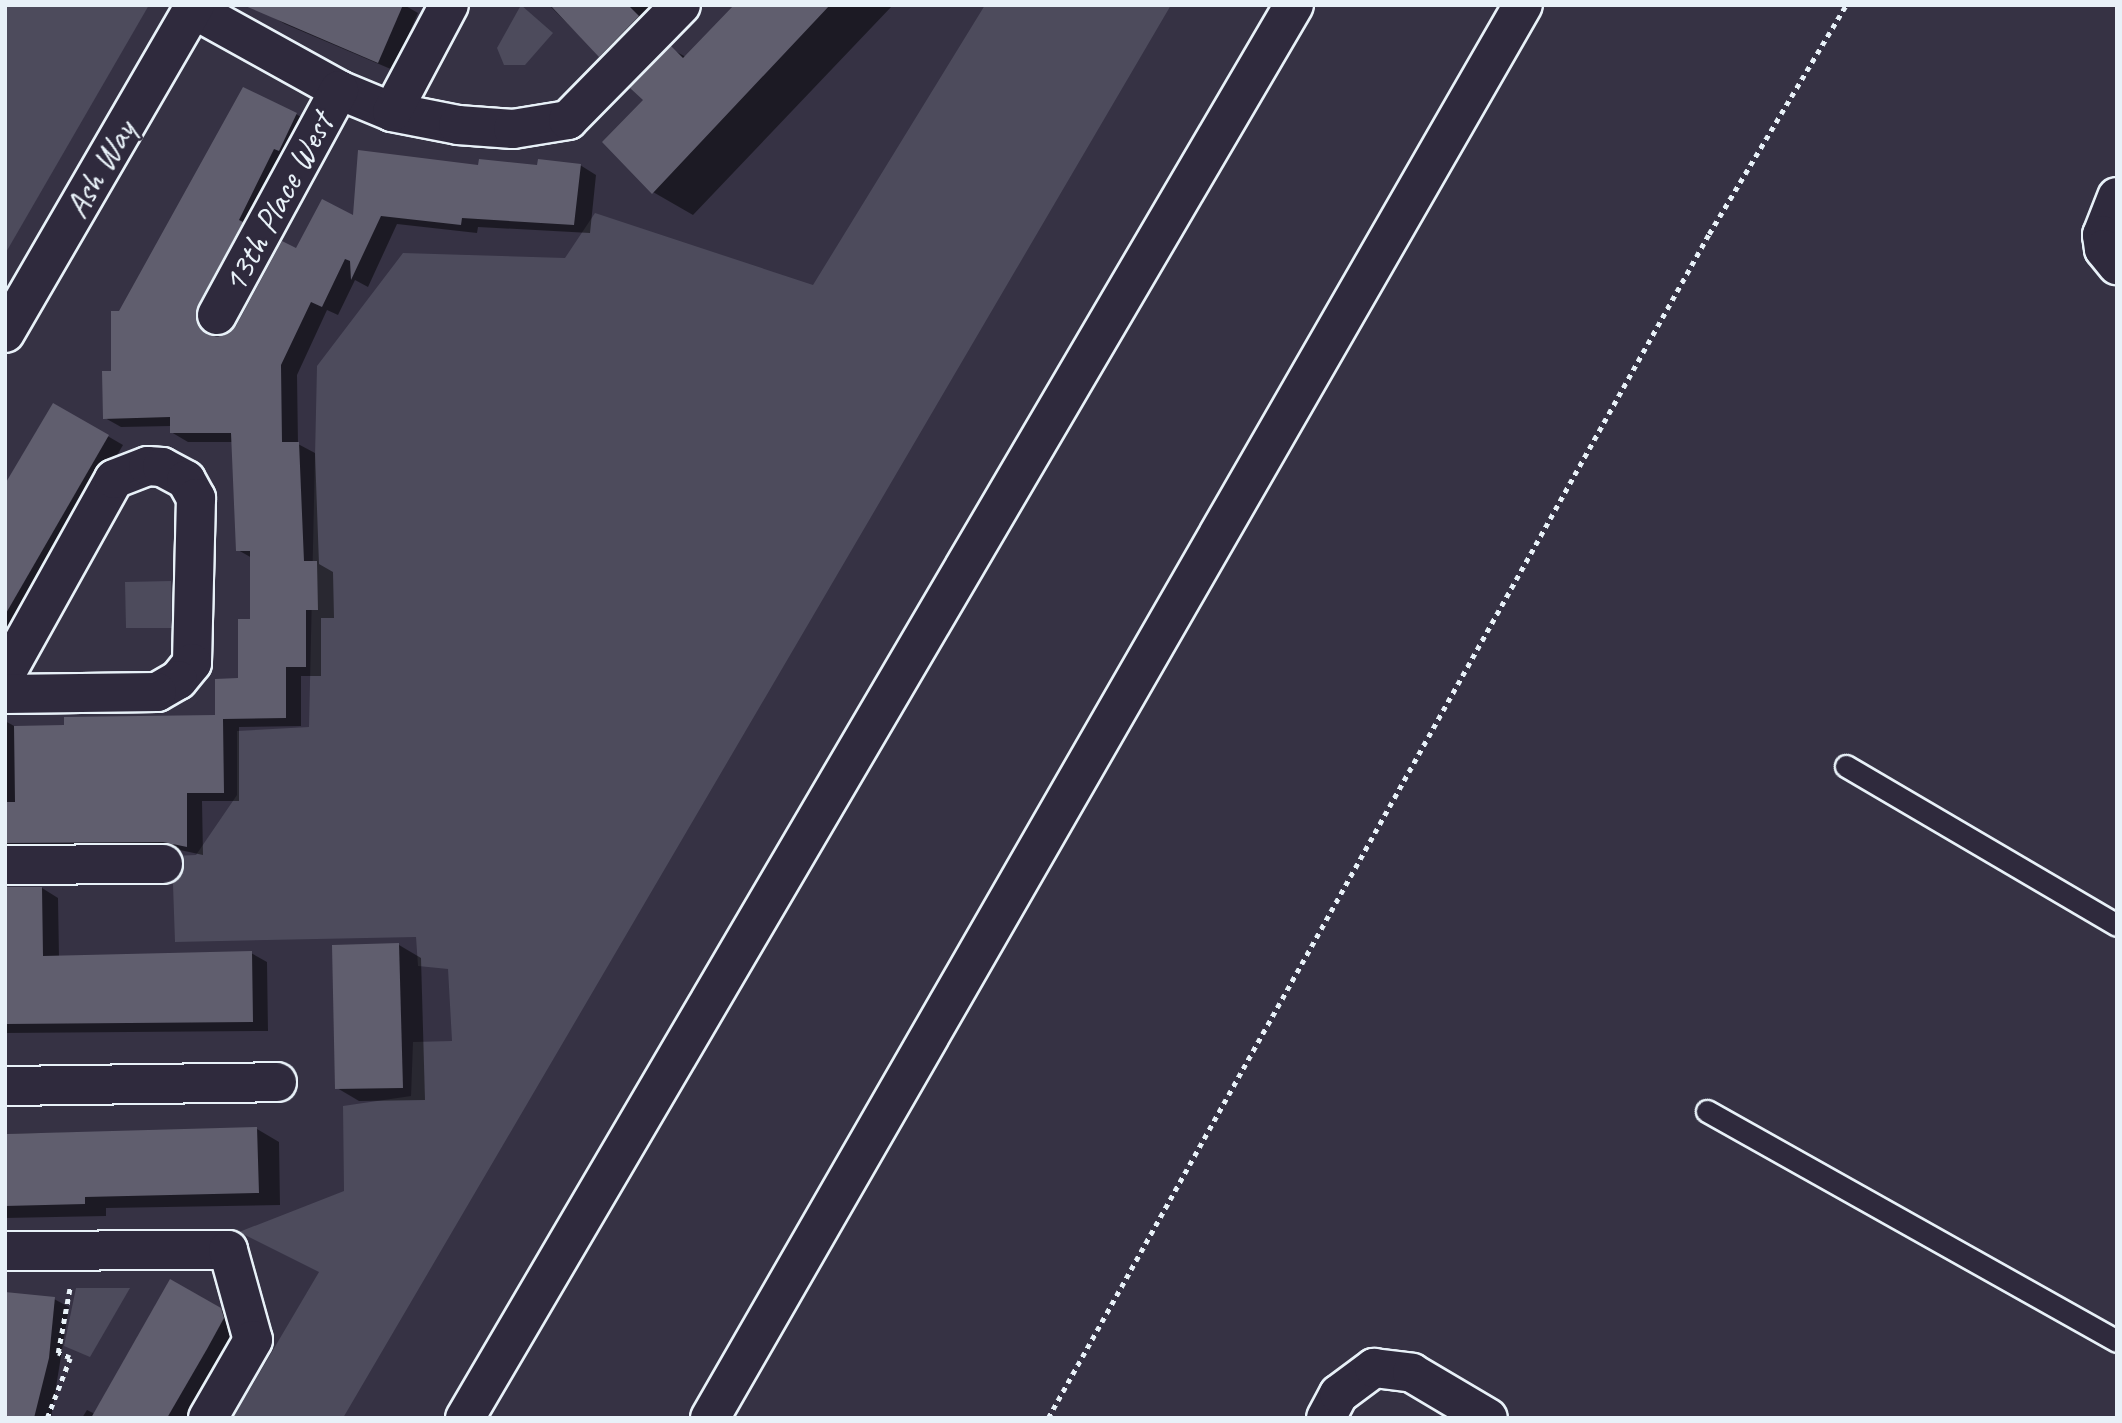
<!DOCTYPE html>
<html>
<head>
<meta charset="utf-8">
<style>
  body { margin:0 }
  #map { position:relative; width:2122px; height:1423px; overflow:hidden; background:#363244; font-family:Caveat,sans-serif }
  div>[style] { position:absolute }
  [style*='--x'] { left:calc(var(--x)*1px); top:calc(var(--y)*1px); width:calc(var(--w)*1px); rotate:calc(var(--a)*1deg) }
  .green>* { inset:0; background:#4d4b5c }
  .shadow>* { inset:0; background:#0007 }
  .building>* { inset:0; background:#605e6e }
  .path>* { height:4.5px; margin-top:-2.25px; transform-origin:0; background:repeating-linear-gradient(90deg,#e8f1f8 0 5px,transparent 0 10px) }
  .roads { filter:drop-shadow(2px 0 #e8f1f8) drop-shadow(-2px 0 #e8f1f8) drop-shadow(0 2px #e8f1f8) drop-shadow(0 -2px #e8f1f8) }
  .service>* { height:21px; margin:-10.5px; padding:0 10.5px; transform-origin:10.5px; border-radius:10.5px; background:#2f2a3d }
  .minor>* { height:38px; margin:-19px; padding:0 19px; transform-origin:19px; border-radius:19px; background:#2f2a3d }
  .tertiary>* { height:38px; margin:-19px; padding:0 19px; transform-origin:19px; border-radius:19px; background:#2f2a3d }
  .motorway>* { height:38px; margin:-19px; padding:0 19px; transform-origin:19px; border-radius:19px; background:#2f2a3d }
  span { translate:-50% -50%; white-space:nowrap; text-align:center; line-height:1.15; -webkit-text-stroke:5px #2f2a3d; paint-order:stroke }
  .street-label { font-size:35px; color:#e8f1f8 }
  .frame { position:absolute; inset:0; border:7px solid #e8f1f8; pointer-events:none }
</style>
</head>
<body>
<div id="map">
  <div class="green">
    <div style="clip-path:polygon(5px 5px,149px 5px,5px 254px)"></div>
    <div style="clip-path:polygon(521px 5px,553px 33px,525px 65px,504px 65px,497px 48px)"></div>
    <div style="clip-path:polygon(985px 5px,1171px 5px,343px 1418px,233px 1418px,319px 1272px,239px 1232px,344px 1191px,343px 1106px,411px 1096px,413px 1042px,452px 1041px,448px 969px,418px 966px,416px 937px,175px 942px,172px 856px,196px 855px,237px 795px,237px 731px,309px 727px,317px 366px,403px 253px,565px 258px,595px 213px,813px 285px)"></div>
    <div style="clip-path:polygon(171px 581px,172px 628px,126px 628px,125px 582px)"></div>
    <div style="clip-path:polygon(76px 1288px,130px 1288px,90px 1357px,64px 1346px)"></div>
  </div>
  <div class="shadow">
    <div style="clip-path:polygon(275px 5px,404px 5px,418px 13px,393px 70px,285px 24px,271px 16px)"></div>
    <div style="clip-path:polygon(549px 5px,672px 5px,614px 64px,600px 56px)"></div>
    <div style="clip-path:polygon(735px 5px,893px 5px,693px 215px,653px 192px,645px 100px,671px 49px,686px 57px)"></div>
    <div style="clip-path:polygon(296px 114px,312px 124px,213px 315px,217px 339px,238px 327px,297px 250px,355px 217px,480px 167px,580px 165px,596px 175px,590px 233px,478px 227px,477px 233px,397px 224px,368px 287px,355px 280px,338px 315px,327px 310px,297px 375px,298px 444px,315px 453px,319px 564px,333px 572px,334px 618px,321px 618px,321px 676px,301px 676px,301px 726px,239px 727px,239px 801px,202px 801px,203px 855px,180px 850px,22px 851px,5px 862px,5px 721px,16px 727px,66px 727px,217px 717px,240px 680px,252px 621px,252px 558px,238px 550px,233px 442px,188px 442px,171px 432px,171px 426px,121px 427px,105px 418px,120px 313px)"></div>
    <div style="clip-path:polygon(54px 405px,123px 445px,5px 647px,5px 489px)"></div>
    <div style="clip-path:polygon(5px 887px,42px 888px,58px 898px,59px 957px,251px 953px,267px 962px,268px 1031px,5px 1033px)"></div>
    <div style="clip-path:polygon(399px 945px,421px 958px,425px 1100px,359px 1101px,337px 1088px)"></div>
    <div style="clip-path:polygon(257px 1129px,279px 1142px,280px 1205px,106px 1208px,106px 1216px,5px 1218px,5px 1134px)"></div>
    <div style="clip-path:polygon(171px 1282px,236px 1318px,238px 1327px,187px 1418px,82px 1418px,87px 1410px,95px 1414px)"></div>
    <div style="clip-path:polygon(54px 1299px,69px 1307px,51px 1418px,5px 1418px)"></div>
  </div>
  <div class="building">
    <div style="clip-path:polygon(243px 5px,403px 5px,378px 63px)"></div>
    <div style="clip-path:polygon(550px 5px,628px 5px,639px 16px,599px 57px)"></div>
    <div style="clip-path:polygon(734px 5px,830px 5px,652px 194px,602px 142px,643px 100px,630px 88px,671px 46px,683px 58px)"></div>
    <div style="clip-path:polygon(243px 87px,297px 113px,279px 151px,274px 149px,239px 220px,243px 222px,198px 305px,198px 326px,207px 334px,218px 337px,236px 326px,282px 241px,296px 248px,322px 199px,353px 215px,358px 150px,478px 165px,479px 159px,537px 165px,538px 159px,581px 164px,574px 225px,462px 218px,461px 225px,381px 216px,351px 280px,350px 261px,345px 259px,322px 307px,311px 302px,281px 365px,282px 442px,299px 442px,304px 561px,317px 561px,318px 610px,306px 610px,306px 667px,286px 667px,286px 718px,223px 719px,224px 793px,187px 793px,187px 847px,163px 842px,5px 843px,5px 802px,15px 802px,14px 726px,64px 725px,64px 717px,215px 715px,215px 679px,238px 678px,238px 619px,250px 619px,250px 551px,236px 551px,231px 433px,170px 433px,170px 417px,103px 419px,102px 371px,111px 371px,111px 311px,119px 311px)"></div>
    <div style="clip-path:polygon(53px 403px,109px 435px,5px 615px,5px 484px)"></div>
    <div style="clip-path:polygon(5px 887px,42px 887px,43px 956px,252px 951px,253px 1022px,5px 1024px)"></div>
    <div style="clip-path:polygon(399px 943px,403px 1088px,335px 1089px,332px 945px)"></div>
    <div style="clip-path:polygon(257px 1127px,259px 1193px,85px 1197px,85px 1204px,5px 1206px,5px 1134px)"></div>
    <div style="clip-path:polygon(170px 1279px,221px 1308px,224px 1318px,207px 1349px,167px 1418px,91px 1418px)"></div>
    <div style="clip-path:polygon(5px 1292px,55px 1297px,49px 1358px,34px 1418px,5px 1418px)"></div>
  </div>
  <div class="path">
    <div style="--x:47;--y:1418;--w:64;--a:-69"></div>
    <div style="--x:70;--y:1358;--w:13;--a:-157"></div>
    <div style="--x:58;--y:1353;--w:67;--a:-79.7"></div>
    <div style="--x:1048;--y:1418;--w:1356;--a:-60.83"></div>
    <div style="--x:1709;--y:234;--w:267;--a:-59.1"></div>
  </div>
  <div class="roads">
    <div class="service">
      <div style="--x:1846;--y:766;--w:314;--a:30.4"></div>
      <div style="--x:1707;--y:1111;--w:470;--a:29.3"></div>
    </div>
    <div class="minor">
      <div style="--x:193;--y:9;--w:167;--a:29"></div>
      <div style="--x:339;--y:90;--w:57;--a:22.5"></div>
      <div style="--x:392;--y:112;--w:67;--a:11.1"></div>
      <div style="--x:458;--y:125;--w:55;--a:4.2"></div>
      <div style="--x:513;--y:129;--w:56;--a:-9.3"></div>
      <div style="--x:568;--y:120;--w:161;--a:-45.5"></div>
      <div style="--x:392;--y:112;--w:121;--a:-62"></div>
      <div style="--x:2117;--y:197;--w:41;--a:111.5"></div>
      <div style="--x:2102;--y:235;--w:14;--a:82"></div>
      <div style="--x:2104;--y:249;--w:21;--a:51"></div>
      <div style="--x:217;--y:315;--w:256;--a:-61.5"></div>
      <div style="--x:5;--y:675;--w:224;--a:-60.9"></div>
      <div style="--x:114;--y:479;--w:36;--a:-21"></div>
      <div style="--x:148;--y:466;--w:14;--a:4"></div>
      <div style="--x:162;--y:467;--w:27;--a:28"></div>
      <div style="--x:186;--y:480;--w:21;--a:61"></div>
      <div style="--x:196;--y:498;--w:165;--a:91.4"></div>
      <div style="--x:192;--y:663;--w:22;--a:129"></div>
      <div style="--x:178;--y:680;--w:24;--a:150"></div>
      <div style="--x:157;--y:692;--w:152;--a:179.2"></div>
      <div style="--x:5;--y:865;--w:158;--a:-0.4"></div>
      <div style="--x:5;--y:1086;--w:272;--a:-0.8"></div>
      <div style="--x:5;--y:1251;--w:223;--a:-0.3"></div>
      <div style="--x:228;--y:1250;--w:93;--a:74.5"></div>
      <div style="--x:253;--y:1340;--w:90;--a:120"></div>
      <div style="--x:1326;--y:1418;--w:27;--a:-62"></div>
      <div style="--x:1339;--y:1394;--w:44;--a:-36.6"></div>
      <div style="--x:1374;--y:1368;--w:38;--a:7"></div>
      <div style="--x:1412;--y:1373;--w:88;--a:30.6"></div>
    </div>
    <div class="tertiary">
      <div style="--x:5;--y:333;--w:379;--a:-59.9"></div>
    </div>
    <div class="motorway">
      <div style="--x:465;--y:1418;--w:1638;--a:-59.6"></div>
      <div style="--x:710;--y:1418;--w:1630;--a:-60.09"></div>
    </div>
  </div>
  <div class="street-label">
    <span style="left:100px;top:169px;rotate:-60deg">Ash Way</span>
    <span style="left:278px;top:203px;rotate:-62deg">13th Place West</span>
  </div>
  <div class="frame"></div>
</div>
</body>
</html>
